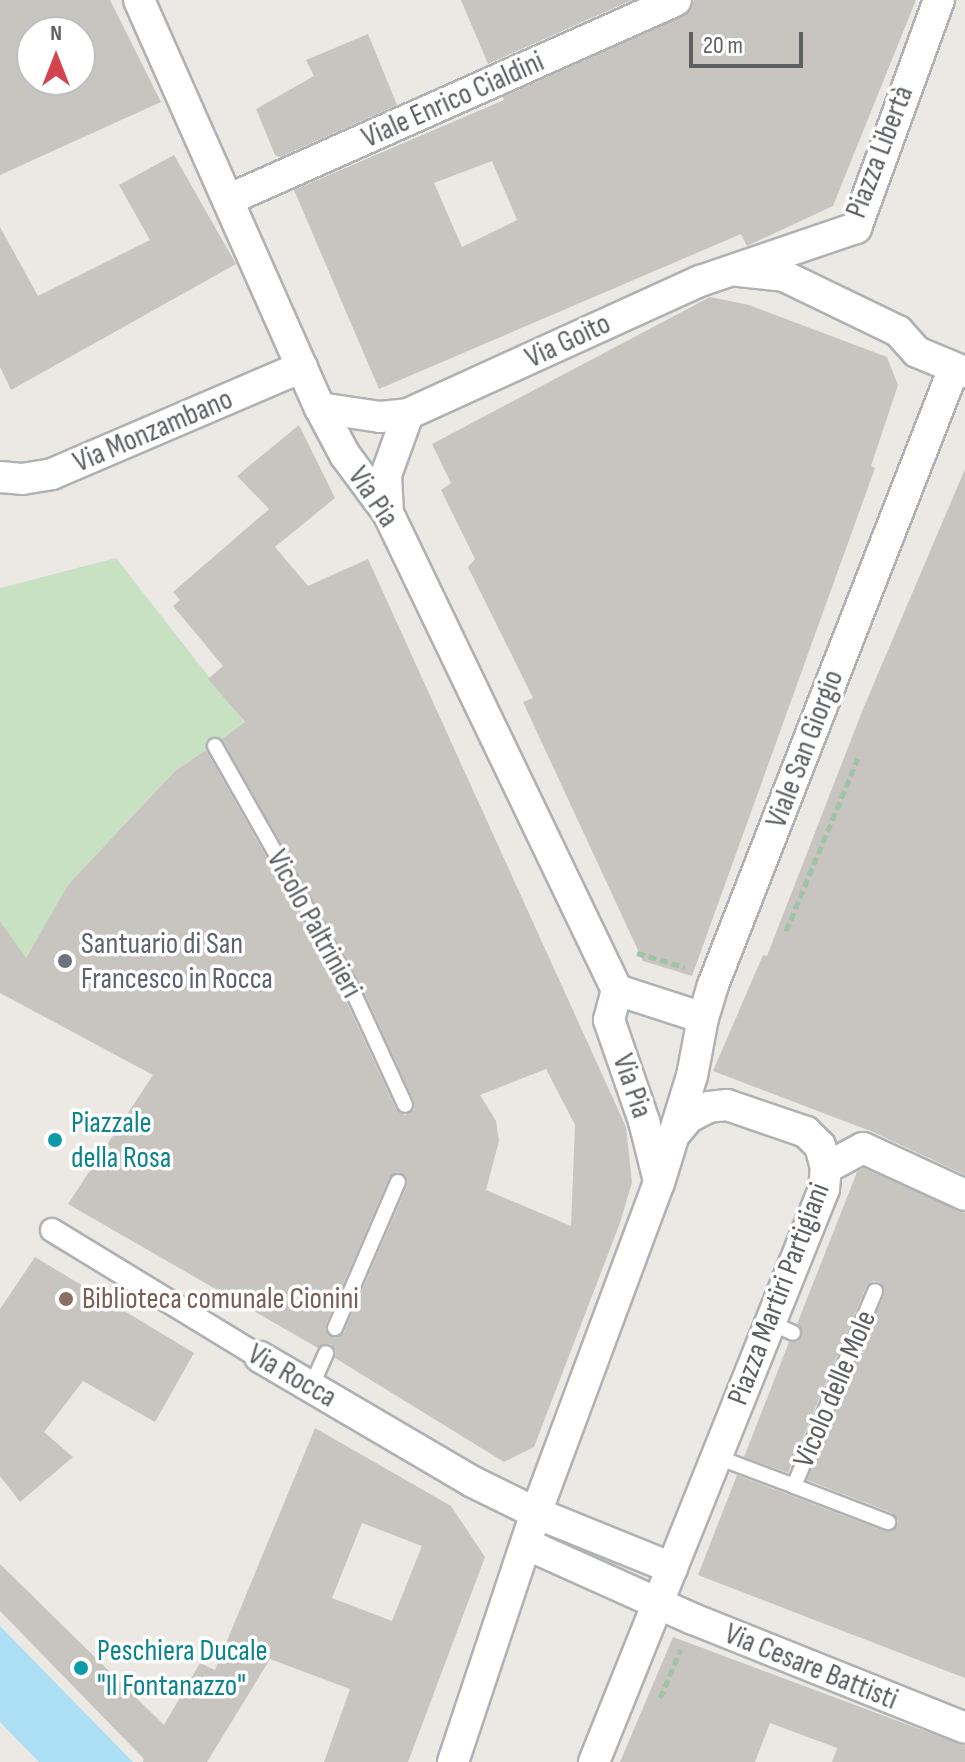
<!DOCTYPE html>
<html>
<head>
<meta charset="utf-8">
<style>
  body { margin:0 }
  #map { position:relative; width:965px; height:1762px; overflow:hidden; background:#ece9e4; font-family:"Sofia Sans Condensed",sans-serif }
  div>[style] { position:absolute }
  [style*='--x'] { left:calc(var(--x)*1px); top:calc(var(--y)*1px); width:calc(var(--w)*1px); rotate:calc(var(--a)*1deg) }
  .green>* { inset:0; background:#c8e1c3 }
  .water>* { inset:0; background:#acdff4 }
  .building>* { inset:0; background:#c8c4c0 }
  .path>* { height:5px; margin-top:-2.5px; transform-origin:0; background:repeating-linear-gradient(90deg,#9fc3a4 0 8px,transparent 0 12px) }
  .roads { filter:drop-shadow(2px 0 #afb2b4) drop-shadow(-2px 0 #afb2b4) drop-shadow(0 2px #afb2b4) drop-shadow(0 -2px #afb2b4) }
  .service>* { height:14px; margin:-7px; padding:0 7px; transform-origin:7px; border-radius:7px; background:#fff }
  .pedestrian>* { height:22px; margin:-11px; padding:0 11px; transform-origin:11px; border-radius:11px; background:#fff }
  .minor>* { height:30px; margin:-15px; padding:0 15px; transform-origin:15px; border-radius:15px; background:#fff }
  .dots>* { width:22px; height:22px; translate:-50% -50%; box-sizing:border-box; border:4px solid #fff; border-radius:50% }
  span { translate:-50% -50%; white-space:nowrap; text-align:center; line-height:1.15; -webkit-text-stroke:7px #fff; paint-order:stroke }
  .street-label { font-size:30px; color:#5c6062 }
  .worship-label { font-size:30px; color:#5b616d }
  .left { translate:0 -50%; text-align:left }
  .culture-label { font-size:30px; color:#0d838f }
  .education-label { font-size:30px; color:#785e54 }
  .north { position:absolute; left:16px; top:16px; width:80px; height:80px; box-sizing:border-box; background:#fff; border:2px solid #bebfc0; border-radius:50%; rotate:0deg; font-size:22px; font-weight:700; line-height:32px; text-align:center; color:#5c6062 }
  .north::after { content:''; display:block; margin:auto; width:28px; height:36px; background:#d2444e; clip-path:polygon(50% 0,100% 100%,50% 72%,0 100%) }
  .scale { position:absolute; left:689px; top:32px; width:114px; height:36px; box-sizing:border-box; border:4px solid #5c6062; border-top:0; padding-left:10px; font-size:24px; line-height:28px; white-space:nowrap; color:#5c6062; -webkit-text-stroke:6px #fff; paint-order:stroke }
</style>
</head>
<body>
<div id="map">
  <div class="green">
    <div style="clip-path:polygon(116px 558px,245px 723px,175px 771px,68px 886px,14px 979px,0 936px,4px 926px,0 921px,0 588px)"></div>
  </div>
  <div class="water">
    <div style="clip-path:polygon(0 1626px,133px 1762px,39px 1762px,0 1722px)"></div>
  </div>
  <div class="building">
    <div style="clip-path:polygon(evenodd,0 0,110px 0,161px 102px,0 175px,0 0,32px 32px,80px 32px,80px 80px,32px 80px,32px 32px)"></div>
    <div style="clip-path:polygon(461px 0,632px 0,488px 64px)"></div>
    <div style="clip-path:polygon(evenodd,694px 0,916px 0,833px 206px,747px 246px,741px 234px,379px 389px,294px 190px,504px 100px,503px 97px,683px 16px,691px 10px,694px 0,492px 161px,517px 220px,462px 247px,434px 183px,492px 161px)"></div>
    <div style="clip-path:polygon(368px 34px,397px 105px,280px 157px,275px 155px,256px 109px,314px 76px,306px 60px)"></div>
    <div style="clip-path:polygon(174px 155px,236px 264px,11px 390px,0 367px,0 227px,38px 296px,150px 240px,119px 185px)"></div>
    <div style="clip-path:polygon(710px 297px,749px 305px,887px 357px,898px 385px,871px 466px,875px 468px,692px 976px,643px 961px,523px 702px,533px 698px,468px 567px,475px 559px,441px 490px,451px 483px,432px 444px)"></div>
    <div style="clip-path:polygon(evenodd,299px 425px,335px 498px,275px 547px,308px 586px,368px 559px,626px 1127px,632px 1182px,620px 1223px,534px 1447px,504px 1462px,335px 1358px,336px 1351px,331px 1344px,318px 1348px,68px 1204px,153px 1075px,0 993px,0 921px,26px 958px,68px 885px,175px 771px,206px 750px,340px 988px,396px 1109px,405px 1115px,414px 1110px,414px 1101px,358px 979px,222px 739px,245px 722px,208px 679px,223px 666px,173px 606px,180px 600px,173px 592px,269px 509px,237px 476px,299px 425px,546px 1069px,575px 1125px,571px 1226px,486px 1190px,499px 1141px,496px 1121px,480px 1095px,546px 1069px,299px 425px,398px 1172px,406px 1177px,407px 1186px,344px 1332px,332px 1337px,327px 1333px,326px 1324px,389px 1178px,398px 1172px)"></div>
    <div style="clip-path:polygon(965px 469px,965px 1175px,873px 1132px,713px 1071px,763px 955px,767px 956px,863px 709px)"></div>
    <div style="clip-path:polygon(864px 1168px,965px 1213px,965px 1678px,698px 1575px,737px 1475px,884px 1531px,897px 1526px,898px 1520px,892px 1513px,807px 1480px,884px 1295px,880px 1282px,873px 1281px,866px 1287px,788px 1473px,744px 1457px,789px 1342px,798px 1342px,802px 1336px,797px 1324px,857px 1172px)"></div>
    <div style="clip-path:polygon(35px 1257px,194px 1353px,155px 1422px,83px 1381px,44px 1432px,73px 1457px,20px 1502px,0 1476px,0 1309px)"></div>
    <div style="clip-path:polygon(evenodd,315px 1428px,451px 1506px,485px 1557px,408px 1762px,324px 1762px,350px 1689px,270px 1659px,207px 1762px,143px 1762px,144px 1759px,0 1611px,0 1564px,164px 1725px,200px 1663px,215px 1670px,315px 1428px,362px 1523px,422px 1546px,392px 1621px,332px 1598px,362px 1523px)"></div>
    <div style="clip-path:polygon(673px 1637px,965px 1746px,965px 1762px,832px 1762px,837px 1748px,770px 1723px,755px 1762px,620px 1762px)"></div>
  </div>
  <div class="path">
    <div style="--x:786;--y:931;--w:187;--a:-67.4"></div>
    <div style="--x:637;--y:953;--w:50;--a:16.3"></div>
    <div style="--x:660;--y:1698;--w:53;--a:-66.8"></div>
  </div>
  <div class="roads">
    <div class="service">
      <div style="--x:215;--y:746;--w:272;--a:60.5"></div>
      <div style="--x:349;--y:983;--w:134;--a:65.3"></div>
      <div style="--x:771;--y:1323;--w:24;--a:24"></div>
      <div style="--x:335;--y:1328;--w:159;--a:-66.7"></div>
      <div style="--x:311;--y:1387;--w:37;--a:-66"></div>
      <div style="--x:717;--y:1457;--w:82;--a:20.6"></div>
      <div style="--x:794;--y:1486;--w:211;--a:-67.4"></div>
      <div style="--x:794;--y:1486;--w:101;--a:21"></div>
    </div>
    <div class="pedestrian">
      <div style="--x:52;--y:1230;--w:244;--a:31.4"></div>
    </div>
    <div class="minor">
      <div style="--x:139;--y:0;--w:446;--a:66.1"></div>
      <div style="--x:320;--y:408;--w:53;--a:62"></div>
      <div style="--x:345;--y:455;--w:72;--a:53.4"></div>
      <div style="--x:388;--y:513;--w:529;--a:64.36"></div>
      <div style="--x:617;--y:990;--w:31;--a:105"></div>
      <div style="--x:609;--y:1020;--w:107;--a:70.9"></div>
      <div style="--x:644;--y:1121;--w:62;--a:76"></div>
      <div style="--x:230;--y:199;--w:488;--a:-24"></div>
      <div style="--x:739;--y:271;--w:45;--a:6.3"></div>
      <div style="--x:784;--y:276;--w:127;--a:25.8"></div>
      <div style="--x:898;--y:331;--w:28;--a:48"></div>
      <div style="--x:917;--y:352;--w:52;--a:22.6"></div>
      <div style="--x:320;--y:408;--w:61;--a:8.5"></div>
      <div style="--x:380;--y:417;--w:28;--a:-6"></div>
      <div style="--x:408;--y:414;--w:321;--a:-24.5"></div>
      <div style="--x:700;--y:281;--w:165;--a:-18.8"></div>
      <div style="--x:856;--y:228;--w:243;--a:-70"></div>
      <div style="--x:0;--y:477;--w:22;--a:5"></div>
      <div style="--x:22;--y:479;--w:30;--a:-9"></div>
      <div style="--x:52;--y:474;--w:272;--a:-23.2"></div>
      <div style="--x:388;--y:513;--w:38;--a:-93"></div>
      <div style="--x:386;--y:475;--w:65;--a:-70.2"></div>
      <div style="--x:617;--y:990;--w:90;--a:18"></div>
      <div style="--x:826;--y:1168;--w:42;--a:-28.4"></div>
      <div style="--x:863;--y:1148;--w:112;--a:24.7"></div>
      <div style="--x:260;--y:1357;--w:245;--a:30.4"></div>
      <div style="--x:471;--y:1481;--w:72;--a:26.2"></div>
      <div style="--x:536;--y:1513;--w:147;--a:22"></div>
      <div style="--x:526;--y:1544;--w:183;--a:24.2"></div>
      <div style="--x:693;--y:1619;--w:293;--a:21.8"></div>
      <div style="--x:453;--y:1762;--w:262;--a:-71.6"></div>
      <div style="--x:536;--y:1513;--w:352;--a:-69.6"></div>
      <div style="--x:659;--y:1183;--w:112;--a:-72.9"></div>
      <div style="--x:692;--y:1076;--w:59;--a:-79.3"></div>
      <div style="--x:703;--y:1018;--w:34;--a:-73"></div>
      <div style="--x:713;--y:985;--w:662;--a:-68.66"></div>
      <div style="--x:594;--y:1762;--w:617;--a:-68.13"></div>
      <div style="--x:824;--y:1189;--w:21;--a:-85"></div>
      <div style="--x:826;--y:1168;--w:23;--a:-105"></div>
      <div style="--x:820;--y:1146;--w:20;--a:-135"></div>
      <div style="--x:806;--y:1132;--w:83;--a:-161.1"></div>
      <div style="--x:727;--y:1105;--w:18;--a:174"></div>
      <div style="--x:709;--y:1107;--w:22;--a:153"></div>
      <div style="--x:689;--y:1117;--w:23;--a:130"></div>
    </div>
  </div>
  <div class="dots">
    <div style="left:65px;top:961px;background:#6b7280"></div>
    <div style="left:55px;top:1140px;background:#0f9aa8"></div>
    <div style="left:66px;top:1299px;background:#8d6e63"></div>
    <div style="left:81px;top:1668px;background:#0f9aa8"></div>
  </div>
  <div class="street-label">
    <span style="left:453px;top:100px;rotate:-24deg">Viale Enrico Cialdini</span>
    <span style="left:880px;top:152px;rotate:-69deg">Piazza Libertà</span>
    <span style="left:568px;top:341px;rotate:-25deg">Via Goito</span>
    <span style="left:153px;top:431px;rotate:-23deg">Via Monzambano</span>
    <span style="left:373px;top:497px;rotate:56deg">Via Pia</span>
    <span style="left:805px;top:749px;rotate:-69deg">Viale San Giorgio</span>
    <span style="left:314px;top:924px;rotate:61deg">Vicolo Paltrinieri</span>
    <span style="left:632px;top:1086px;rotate:71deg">Via Pia</span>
    <span style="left:779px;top:1294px;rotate:-69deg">Piazza Martiri Partigiani</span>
    <span style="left:292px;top:1376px;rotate:30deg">Via Rocca</span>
    <span style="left:835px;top:1389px;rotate:-67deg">Vicolo delle Mole</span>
    <span style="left:811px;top:1667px;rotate:22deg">Via Cesare Battisti</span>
  </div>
  <div class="worship-label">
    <span class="left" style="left:81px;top:961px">Santuario di San<br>Francesco in Rocca</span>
  </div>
  <div class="culture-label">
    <span class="left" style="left:71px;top:1140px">Piazzale<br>della Rosa</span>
    <span class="left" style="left:97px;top:1668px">Peschiera Ducale<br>"Il Fontanazzo"</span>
  </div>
  <div class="education-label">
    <span class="left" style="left:82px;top:1299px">Biblioteca comunale Cionini</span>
  </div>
  <div class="north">N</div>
  <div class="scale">20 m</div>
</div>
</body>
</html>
